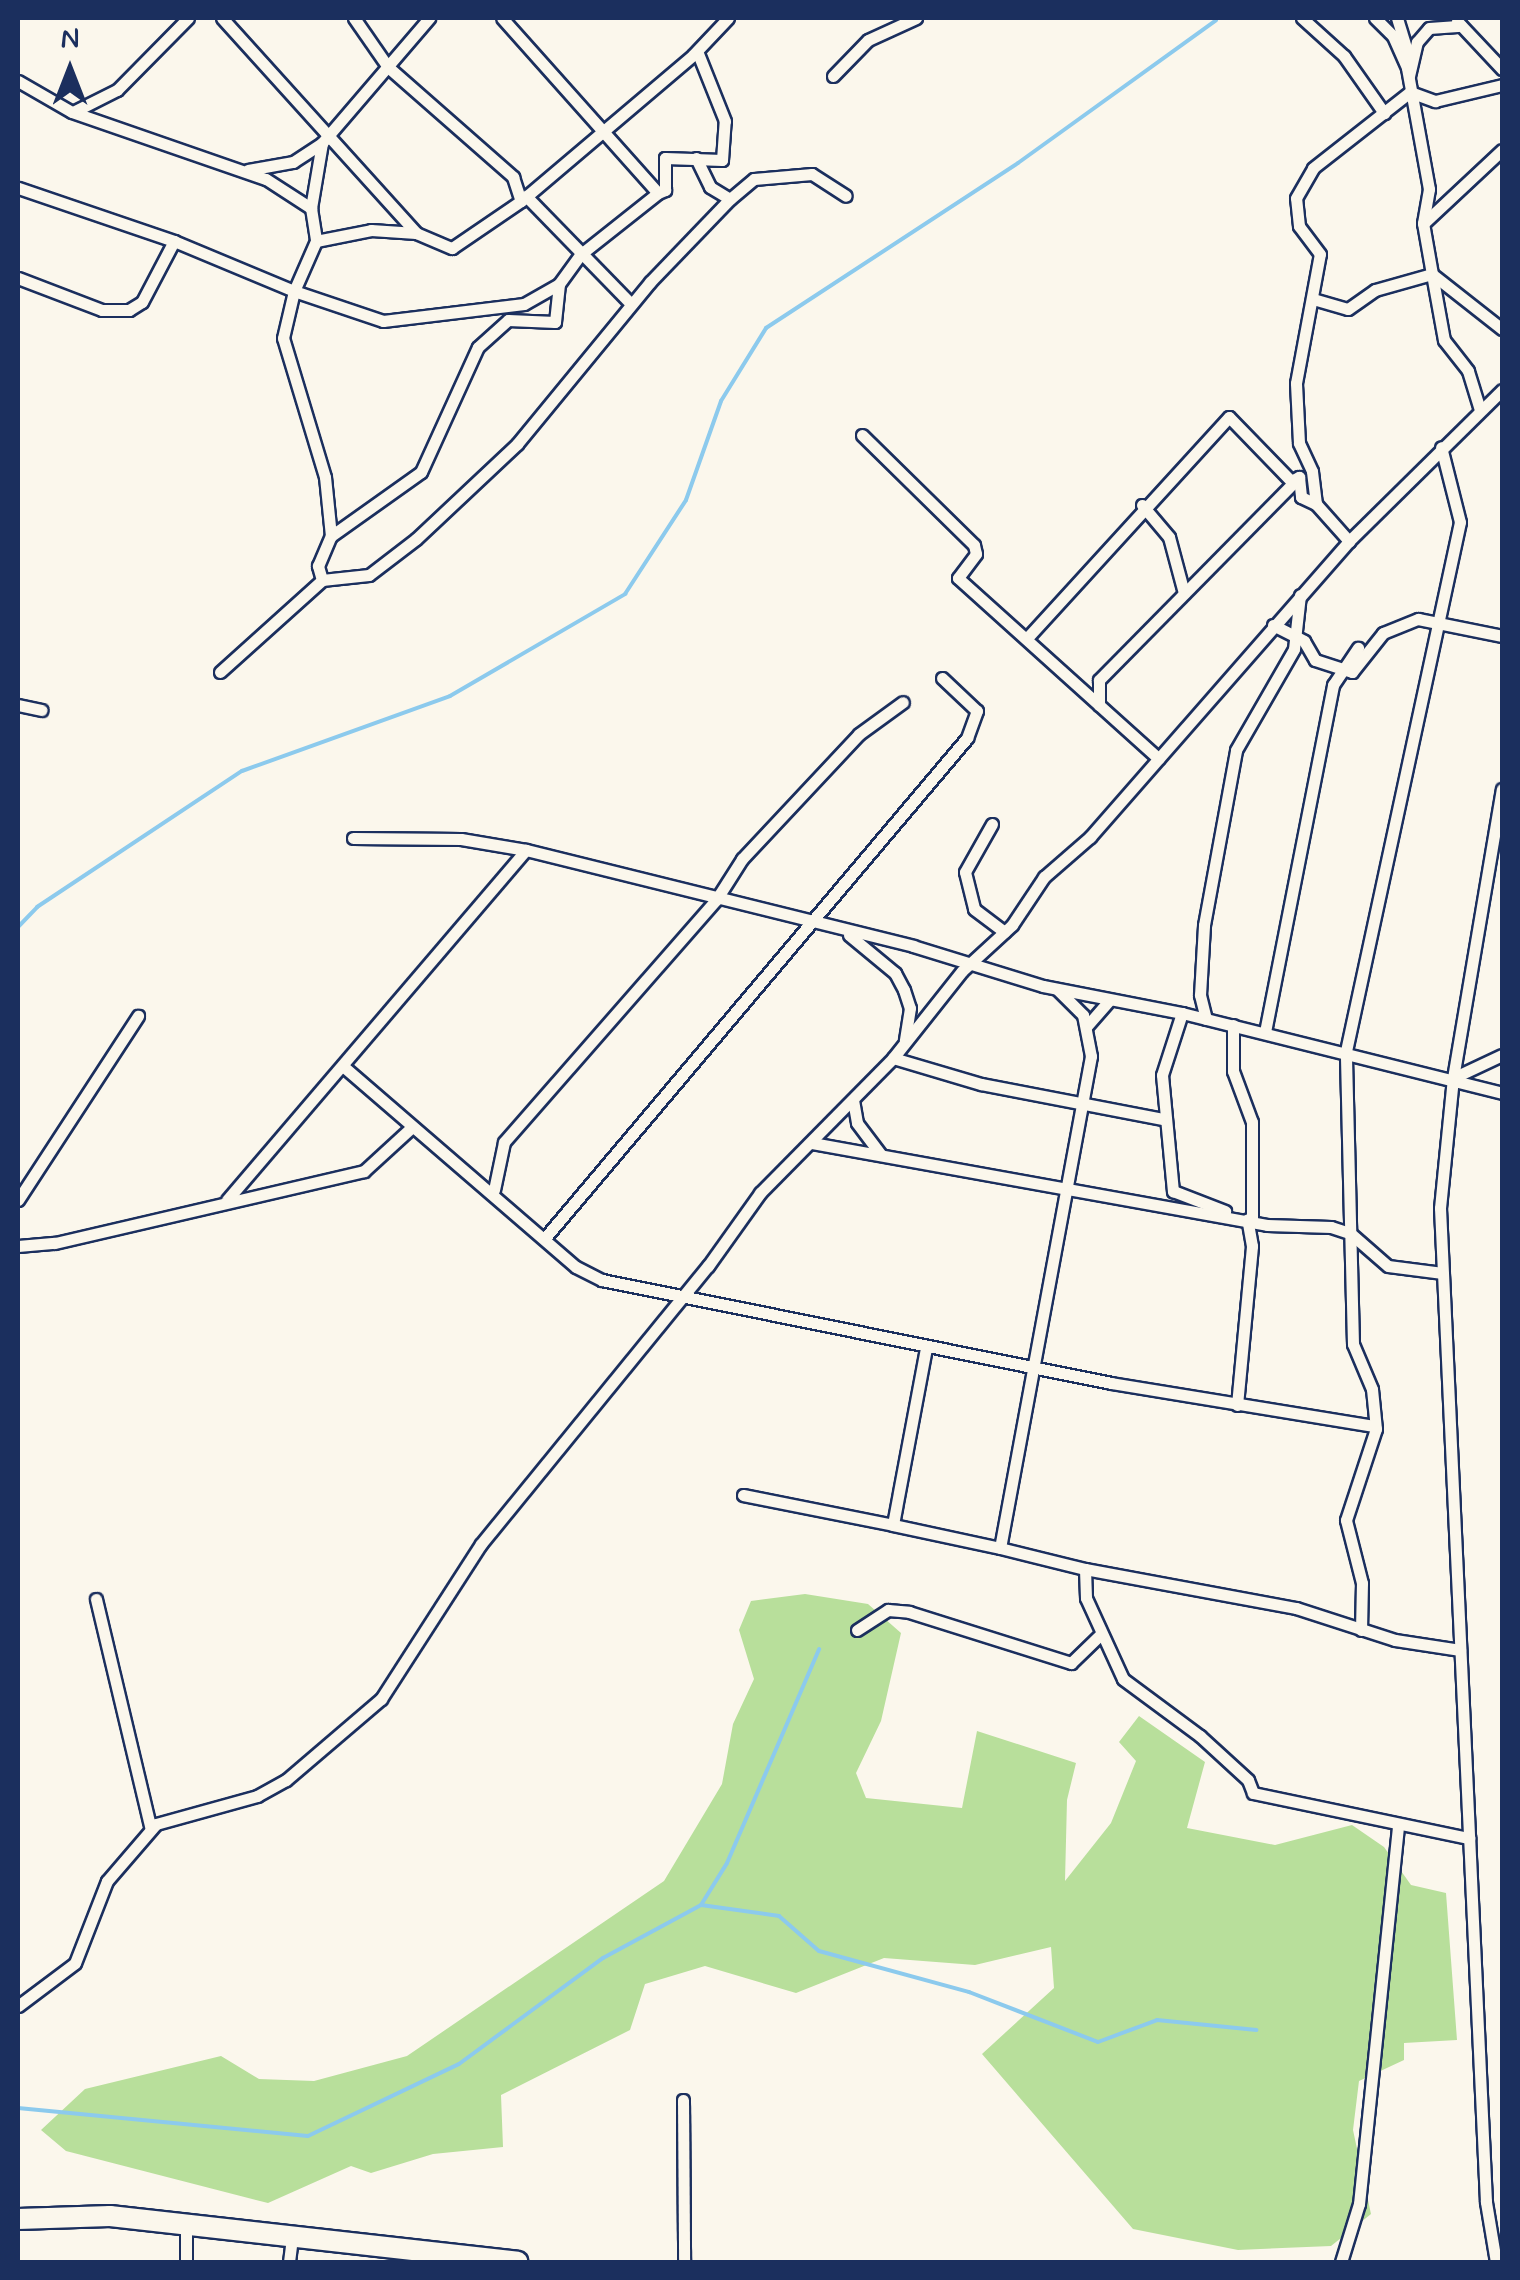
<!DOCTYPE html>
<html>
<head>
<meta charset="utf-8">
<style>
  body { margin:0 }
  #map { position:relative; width:1520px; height:2280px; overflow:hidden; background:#fbf7ec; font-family:Mynerve,sans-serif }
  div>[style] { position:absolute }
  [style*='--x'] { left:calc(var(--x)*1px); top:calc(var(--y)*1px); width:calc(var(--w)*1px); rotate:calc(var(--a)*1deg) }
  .green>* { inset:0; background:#b8df9b }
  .stream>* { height:4px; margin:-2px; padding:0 2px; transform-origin:2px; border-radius:2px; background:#8ccaed }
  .roads { filter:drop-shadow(2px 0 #1b2f5e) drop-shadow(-2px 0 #1b2f5e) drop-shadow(0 2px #1b2f5e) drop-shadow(0 -2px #1b2f5e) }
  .street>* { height:11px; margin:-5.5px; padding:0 5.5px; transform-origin:5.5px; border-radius:5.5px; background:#fbf7ec }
  .highway>* { height:20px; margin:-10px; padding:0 10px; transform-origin:10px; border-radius:10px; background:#fbf7ec }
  span { translate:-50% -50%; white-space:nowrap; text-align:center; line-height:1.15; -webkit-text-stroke:8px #fbf7ec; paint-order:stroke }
  .frame { position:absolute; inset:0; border:20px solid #1b2f5e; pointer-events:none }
  .north { position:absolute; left:20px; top:20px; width:100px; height:100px; -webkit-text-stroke:8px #fbf7ec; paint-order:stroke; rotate:0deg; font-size:28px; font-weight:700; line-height:40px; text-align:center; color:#1b2f5e }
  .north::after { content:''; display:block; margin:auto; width:35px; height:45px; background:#1b2f5e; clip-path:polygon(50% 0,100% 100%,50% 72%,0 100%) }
</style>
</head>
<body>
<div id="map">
  <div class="green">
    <div style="clip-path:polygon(805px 1594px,868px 1604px,901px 1633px,881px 1721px,856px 1773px,866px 1798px,962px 1808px,977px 1731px,1076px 1763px,1067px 1800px,1065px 1881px,1111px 1823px,1136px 1761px,1119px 1742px,1139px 1716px,1205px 1762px,1187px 1828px,1275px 1845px,1352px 1825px,1384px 1847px,1411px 1885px,1446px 1893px,1457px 2040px,1404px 2043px,1404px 2060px,1359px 2081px,1353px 2130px,1371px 2214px,1331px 2246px,1238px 2250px,1133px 2229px,982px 2054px,1054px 1988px,1051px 1947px,975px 1965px,884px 1958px,796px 1993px,705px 1966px,645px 1984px,630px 2030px,501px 2095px,503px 2147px,433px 2154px,371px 2173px,351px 2166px,268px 2203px,66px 2151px,41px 2130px,85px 2089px,221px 2056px,259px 2079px,314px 2081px,407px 2056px,664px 1881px,722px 1784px,733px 1724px,754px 1679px,739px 1630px,751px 1601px)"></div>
  </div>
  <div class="stream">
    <div style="--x:18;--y:927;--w:28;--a:-46"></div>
    <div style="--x:37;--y:907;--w:246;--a:-33.6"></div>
    <div style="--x:242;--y:771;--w:221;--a:-19.8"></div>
    <div style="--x:450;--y:696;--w:203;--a:-30.2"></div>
    <div style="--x:625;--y:594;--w:112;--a:-57"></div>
    <div style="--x:686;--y:500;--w:105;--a:-70.5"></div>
    <div style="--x:721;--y:401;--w:86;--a:-58.3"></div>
    <div style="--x:766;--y:328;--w:301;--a:-33.2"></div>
    <div style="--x:1018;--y:163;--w:244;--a:-35.8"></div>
    <div style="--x:701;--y:1905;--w:79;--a:8"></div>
    <div style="--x:779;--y:1916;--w:53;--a:41.2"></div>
    <div style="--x:819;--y:1951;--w:156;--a:15.3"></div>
    <div style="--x:969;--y:1992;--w:138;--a:21.2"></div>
    <div style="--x:1098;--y:2042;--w:63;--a:-20.4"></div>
    <div style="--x:1157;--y:2020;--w:100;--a:5.8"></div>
    <div style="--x:18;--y:2108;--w:291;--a:5.5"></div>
    <div style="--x:308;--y:2136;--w:167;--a:-25.5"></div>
    <div style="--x:459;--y:2064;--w:179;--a:-36.4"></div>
    <div style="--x:603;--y:1958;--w:111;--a:-28.4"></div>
    <div style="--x:701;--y:1905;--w:49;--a:-58.2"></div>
    <div style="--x:727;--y:1863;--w:233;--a:-66.7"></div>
  </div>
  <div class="roads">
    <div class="street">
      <div style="--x:222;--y:18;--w:290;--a:47.9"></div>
      <div style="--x:416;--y:233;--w:39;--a:23"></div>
      <div style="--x:452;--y:248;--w:83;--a:-34.3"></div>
      <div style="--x:521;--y:201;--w:226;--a:-40.3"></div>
      <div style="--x:693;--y:55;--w:51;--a:-46.6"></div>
      <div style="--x:354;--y:18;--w:60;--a:55.2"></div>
      <div style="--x:388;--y:67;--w:167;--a:41.3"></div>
      <div style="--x:513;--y:177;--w:25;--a:72"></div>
      <div style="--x:1302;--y:18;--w:57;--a:42.1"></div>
      <div style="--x:1344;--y:56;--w:70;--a:54.9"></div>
      <div style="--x:1375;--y:18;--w:25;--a:45"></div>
      <div style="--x:1393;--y:36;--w:35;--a:66"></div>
      <div style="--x:1407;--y:68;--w:123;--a:79.7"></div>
      <div style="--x:1429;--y:189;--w:35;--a:100"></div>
      <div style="--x:1423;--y:223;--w:52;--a:80"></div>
      <div style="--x:1432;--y:274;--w:89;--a:38.2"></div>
      <div style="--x:1397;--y:18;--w:39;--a:73"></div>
      <div style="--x:1457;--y:21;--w:66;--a:46.8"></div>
      <div style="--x:833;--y:76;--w:50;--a:-45.8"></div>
      <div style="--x:868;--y:40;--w:53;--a:-24.6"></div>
      <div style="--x:1409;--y:76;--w:35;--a:-77"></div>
      <div style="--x:1417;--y:42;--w:18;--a:-49"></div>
      <div style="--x:1429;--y:28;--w:32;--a:-4"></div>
      <div style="--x:18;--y:81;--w:62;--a:29.9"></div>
      <div style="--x:72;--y:112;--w:205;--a:19.1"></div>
      <div style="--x:266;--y:179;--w:54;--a:32.8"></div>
      <div style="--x:311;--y:208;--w:33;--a:81"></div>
      <div style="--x:316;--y:241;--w:55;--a:113.7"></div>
      <div style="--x:294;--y:291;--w:130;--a:-157.4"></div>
      <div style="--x:174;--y:241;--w:165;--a:-161.2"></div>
      <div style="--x:75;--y:111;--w:47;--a:-26.6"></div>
      <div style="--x:117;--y:90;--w:101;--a:-45.4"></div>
      <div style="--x:696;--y:158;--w:32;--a:64"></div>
      <div style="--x:710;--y:187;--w:23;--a:31"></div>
      <div style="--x:730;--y:199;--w:31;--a:-40"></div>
      <div style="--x:754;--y:179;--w:58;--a:-4.9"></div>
      <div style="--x:812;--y:174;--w:40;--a:32.9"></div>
      <div style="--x:248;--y:170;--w:46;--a:-10.1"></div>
      <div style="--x:293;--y:162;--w:35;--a:-33"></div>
      <div style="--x:322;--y:143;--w:165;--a:-49.4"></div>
      <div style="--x:658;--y:193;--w:8;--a:-23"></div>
      <div style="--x:665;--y:190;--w:32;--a:-90"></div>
      <div style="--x:665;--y:158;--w:57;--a:2"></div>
      <div style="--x:722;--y:160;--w:39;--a:-86"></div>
      <div style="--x:725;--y:121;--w:75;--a:-111.8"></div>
      <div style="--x:526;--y:196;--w:151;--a:45.8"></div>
      <div style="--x:311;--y:208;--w:66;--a:-80.4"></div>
      <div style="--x:1425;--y:222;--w:105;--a:-43.1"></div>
      <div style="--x:316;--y:241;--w:56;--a:-11.3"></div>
      <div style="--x:371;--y:230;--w:45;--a:3.8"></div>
      <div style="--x:18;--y:278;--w:90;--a:20.9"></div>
      <div style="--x:102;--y:310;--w:27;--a:0"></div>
      <div style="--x:129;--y:310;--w:15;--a:-32"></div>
      <div style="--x:142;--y:302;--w:69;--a:-62.3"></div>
      <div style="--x:1313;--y:299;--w:36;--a:16"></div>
      <div style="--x:1348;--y:309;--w:33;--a:-35"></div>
      <div style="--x:1375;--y:290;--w:59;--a:-15.7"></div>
      <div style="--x:1432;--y:274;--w:67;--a:79.7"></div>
      <div style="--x:1444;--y:340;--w:39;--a:52"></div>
      <div style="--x:1468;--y:371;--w:41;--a:72.9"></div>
      <div style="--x:862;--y:435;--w:157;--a:44.5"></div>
      <div style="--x:974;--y:545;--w:9;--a:77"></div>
      <div style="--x:976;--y:554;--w:30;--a:127"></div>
      <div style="--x:958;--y:578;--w:270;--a:42"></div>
      <div style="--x:1316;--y:504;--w:33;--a:-97"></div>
      <div style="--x:1312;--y:471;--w:31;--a:-115"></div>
      <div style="--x:1299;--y:443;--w:60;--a:-92.9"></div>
      <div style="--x:1296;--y:383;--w:131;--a:-79.5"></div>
      <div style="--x:1320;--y:254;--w:35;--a:-127"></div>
      <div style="--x:1299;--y:226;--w:28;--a:-96"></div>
      <div style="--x:1296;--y:198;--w:34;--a:-60"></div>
      <div style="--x:1313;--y:168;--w:123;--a:-38.1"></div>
      <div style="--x:1410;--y:92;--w:27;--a:20"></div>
      <div style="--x:1435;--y:101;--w:69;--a:-13.4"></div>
      <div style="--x:1142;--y:505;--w:42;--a:49.8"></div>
      <div style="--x:1169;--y:537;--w:58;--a:75"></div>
      <div style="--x:331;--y:536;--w:110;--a:-35.4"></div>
      <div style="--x:421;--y:472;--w:137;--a:-65.5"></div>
      <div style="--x:478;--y:347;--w:40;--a:-42"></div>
      <div style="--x:508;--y:320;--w:47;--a:2.4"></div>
      <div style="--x:555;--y:322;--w:38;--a:-84"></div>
      <div style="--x:559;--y:284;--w:37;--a:-54"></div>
      <div style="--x:581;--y:254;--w:98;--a:-38.4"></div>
      <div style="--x:658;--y:193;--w:234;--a:-131.7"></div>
      <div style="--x:322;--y:580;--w:47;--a:-6.1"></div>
      <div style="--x:369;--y:575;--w:59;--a:-37.5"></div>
      <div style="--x:416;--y:539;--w:139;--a:-43.2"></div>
      <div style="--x:517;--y:444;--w:210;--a:-50.6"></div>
      <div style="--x:650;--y:282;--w:115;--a:-46.1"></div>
      <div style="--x:1273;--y:625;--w:35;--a:27"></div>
      <div style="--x:1304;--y:641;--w:22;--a:60"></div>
      <div style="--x:1315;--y:660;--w:39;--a:18"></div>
      <div style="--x:1352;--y:672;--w:50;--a:-51.5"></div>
      <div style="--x:1383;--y:633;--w:38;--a:-22"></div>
      <div style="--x:1418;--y:619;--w:86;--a:11.4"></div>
      <div style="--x:1028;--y:637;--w:298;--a:-47.6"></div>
      <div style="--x:1229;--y:417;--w:89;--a:45.9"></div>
      <div style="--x:1291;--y:481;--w:9;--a:-27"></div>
      <div style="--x:1299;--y:477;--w:20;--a:84"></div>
      <div style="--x:1301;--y:497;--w:17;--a:25"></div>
      <div style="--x:1316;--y:504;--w:50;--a:48.3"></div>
      <div style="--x:220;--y:672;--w:137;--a:-42"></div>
      <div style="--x:322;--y:580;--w:15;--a:-106"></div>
      <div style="--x:318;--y:566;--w:33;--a:-67"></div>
      <div style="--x:331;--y:536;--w:59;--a:-95.8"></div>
      <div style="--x:325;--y:477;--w:145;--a:-106.8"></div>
      <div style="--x:283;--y:338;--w:48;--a:-76.8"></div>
      <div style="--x:294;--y:291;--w:94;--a:18.6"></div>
      <div style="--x:383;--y:321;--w:142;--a:-6.9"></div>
      <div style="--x:524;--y:304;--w:40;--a:-29.7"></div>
      <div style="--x:18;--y:705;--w:24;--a:12"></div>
      <div style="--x:1099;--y:705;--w:25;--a:-90"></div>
      <div style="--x:1099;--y:680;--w:285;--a:-45.4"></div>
      <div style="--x:992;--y:824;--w:55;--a:119.4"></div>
      <div style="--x:965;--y:872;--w:38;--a:76"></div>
      <div style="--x:974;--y:909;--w:38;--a:37"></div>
      <div style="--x:353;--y:838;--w:108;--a:0.5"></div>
      <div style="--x:461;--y:839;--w:66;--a:9.6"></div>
      <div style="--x:526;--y:850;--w:399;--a:13.9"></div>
      <div style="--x:913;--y:946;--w:136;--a:17.1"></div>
      <div style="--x:1043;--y:986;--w:142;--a:11"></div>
      <div style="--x:1182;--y:1013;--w:330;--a:14"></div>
      <div style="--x:849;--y:935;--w:60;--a:39.6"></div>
      <div style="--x:895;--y:973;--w:19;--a:62"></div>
      <div style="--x:904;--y:990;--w:19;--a:72"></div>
      <div style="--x:910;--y:1008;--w:33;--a:99"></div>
      <div style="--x:1057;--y:989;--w:37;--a:45"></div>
      <div style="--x:1083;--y:1015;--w:42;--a:79"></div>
      <div style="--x:1091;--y:1056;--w:500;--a:100.48"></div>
      <div style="--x:1000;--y:1548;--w:88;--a:13.9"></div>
      <div style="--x:1085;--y:1569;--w:29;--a:88"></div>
      <div style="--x:1086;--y:1598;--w:89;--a:65.4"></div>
      <div style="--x:1123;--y:1679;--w:96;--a:36.5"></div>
      <div style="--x:1200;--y:1736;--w:65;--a:42.5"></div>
      <div style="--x:1248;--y:1780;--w:14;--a:69"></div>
      <div style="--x:1253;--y:1793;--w:221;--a:11.8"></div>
      <div style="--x:1182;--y:1013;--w:65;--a:107.9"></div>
      <div style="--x:1162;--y:1075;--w:117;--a:84.6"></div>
      <div style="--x:1173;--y:1191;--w:56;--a:21"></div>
      <div style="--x:1206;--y:1019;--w:25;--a:-104"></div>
      <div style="--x:1200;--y:995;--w:70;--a:-86.7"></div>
      <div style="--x:1204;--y:925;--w:178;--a:-79.6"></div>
      <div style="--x:1236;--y:750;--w:116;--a:-60.1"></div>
      <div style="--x:1294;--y:649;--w:54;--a:-83.7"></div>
      <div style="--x:1233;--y:1025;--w:46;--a:90"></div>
      <div style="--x:1233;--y:1071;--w:54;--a:69.6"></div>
      <div style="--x:1252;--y:1122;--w:99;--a:90"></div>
      <div style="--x:1086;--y:1027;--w:35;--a:-49"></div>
      <div style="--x:1265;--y:1032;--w:354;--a:-78.9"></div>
      <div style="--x:1333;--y:685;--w:45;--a:-56"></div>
      <div style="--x:893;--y:1058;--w:92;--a:16.5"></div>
      <div style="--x:981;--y:1084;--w:185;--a:10.9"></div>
      <div style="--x:344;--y:1067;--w:306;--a:40.8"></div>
      <div style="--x:576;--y:1267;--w:29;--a:27"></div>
      <div style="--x:602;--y:1280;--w:519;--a:11.44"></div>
      <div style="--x:1111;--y:1383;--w:267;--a:9.3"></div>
      <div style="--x:1453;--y:1078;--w:54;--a:-25.1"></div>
      <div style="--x:853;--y:1100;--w:23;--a:80"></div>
      <div style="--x:857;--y:1123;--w:38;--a:53"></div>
      <div style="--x:812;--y:1143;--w:462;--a:10.2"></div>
      <div style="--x:1267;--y:1225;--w:64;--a:1.8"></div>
      <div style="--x:1331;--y:1227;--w:20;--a:18"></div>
      <div style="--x:1350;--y:1233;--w:50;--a:41"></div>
      <div style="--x:1388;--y:1266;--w:55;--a:7.3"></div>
      <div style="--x:494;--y:1190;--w:49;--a:-78.2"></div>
      <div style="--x:504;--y:1142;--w:322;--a:-48.8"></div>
      <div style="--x:716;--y:900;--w:49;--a:-57.6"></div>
      <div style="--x:742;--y:859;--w:171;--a:-46.9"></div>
      <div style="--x:859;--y:734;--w:54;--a:-36"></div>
      <div style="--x:18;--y:1200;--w:220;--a:-56.9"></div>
      <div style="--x:227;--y:1200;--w:460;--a:-49.5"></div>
      <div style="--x:544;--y:1239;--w:656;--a:-49.83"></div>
      <div style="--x:967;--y:738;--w:29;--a:-70"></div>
      <div style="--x:977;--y:711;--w:48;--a:-136.7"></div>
      <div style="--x:18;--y:1246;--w:37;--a:-5"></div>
      <div style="--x:55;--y:1243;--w:317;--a:-13.1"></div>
      <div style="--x:364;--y:1171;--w:65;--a:-42.5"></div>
      <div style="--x:926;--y:1348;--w:180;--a:100.6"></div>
      <div style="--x:893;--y:1525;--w:109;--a:12.1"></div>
      <div style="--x:1237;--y:1405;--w:160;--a:-84.6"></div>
      <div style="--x:1252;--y:1246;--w:27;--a:-100"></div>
      <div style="--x:743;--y:1495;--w:153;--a:11.3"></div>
      <div style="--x:1085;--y:1569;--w:215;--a:10.5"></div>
      <div style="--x:1296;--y:1608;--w:104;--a:17.9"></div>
      <div style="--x:1395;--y:1640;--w:66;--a:8.7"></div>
      <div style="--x:96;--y:1599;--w:236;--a:76.6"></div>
      <div style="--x:857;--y:1630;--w:37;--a:-33"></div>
      <div style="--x:888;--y:1610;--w:21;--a:5"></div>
      <div style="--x:909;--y:1612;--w:170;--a:17.5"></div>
      <div style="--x:1071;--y:1663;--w:42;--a:-44"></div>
      <div style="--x:1361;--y:1630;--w:47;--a:-88.8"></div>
      <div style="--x:1362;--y:1583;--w:65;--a:-104.3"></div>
      <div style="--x:1346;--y:1520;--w:96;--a:-71.8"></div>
      <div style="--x:1376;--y:1429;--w:40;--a:-95.7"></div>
      <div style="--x:1372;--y:1389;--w:49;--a:-112.9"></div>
      <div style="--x:1353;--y:1344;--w:293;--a:-91.4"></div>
      <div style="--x:1346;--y:1051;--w:541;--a:-77.84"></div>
      <div style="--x:1460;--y:522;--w:77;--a:-104.2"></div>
      <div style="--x:18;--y:2006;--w:71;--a:-37"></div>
      <div style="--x:75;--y:1963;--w:88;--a:-68.7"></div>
      <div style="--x:107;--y:1881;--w:75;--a:-49.3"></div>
      <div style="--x:156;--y:1824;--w:105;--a:-15.5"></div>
      <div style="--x:257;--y:1796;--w:33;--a:-29"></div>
      <div style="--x:286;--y:1780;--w:125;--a:-40.5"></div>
      <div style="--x:381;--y:1699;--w:184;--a:-57.2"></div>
      <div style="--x:481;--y:1544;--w:359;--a:-50.8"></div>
      <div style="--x:708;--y:1266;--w:90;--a:-54.5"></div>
      <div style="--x:760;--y:1193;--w:190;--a:-45.4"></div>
      <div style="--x:893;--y:1058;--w:111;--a:-51.6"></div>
      <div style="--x:962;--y:971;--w:68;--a:-42.6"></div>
      <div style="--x:1012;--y:925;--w:58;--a:-56.3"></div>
      <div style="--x:1044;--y:877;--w:61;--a:-41"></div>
      <div style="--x:1090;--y:837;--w:393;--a:-48.8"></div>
      <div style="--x:1349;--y:541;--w:215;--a:-44.6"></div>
      <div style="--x:683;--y:2100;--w:162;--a:89.6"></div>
      <div style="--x:186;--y:2224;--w:38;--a:90"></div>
      <div style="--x:289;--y:2262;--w:23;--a:-83"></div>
      <div style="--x:1341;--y:2262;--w:61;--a:-72.8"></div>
      <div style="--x:1359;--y:2204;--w:380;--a:-84.1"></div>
      <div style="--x:1496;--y:2262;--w:61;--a:-99.5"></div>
      <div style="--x:1486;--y:2202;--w:995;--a:-92.65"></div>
      <div style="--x:1440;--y:1208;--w:131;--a:-84.3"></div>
      <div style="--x:1453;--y:1078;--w:293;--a:-80.4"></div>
    </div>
    <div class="highway">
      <div style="--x:18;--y:2219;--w:92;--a:-1.9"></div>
      <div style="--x:110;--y:2216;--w:410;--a:6.4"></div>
    </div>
  </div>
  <div class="frame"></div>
  <div class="north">N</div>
</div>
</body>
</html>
